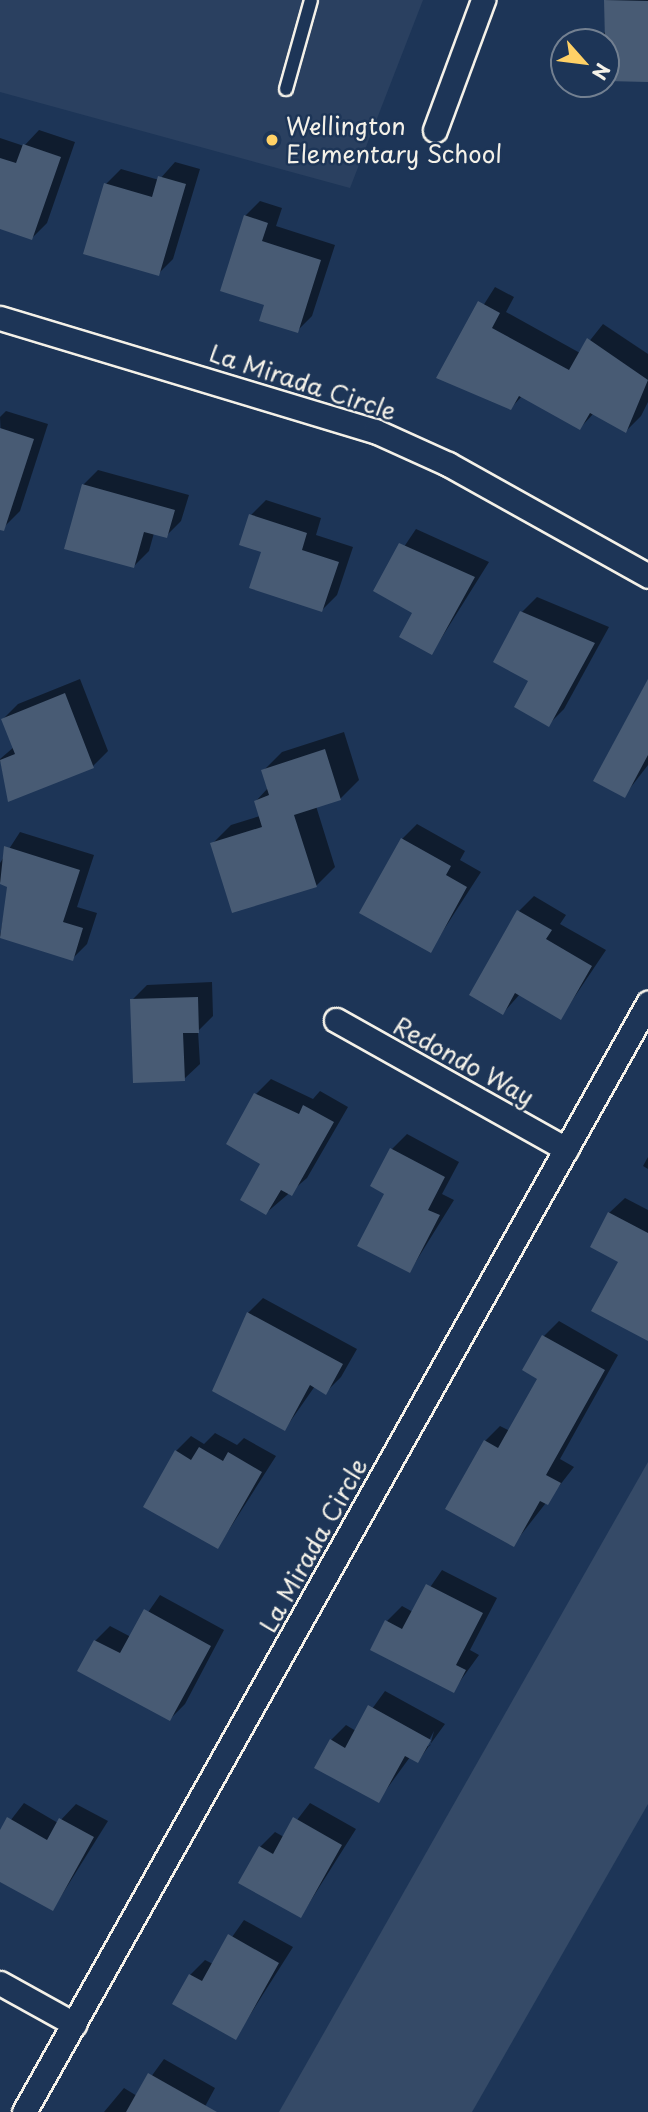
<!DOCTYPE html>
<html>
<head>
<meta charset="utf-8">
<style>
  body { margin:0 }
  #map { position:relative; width:648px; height:2112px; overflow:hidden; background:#1d3557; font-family:"Playpen Sans",sans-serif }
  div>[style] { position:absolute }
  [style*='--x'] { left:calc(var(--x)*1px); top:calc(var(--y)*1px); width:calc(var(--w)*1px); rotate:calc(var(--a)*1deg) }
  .built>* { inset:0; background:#2a4060 }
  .green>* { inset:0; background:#354a67 }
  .shadow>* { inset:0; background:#0007 }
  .building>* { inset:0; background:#485b74 }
  .roads { filter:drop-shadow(2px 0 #f4f1e8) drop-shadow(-2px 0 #f4f1e8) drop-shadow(0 2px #f4f1e8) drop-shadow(0 -2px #f4f1e8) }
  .service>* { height:12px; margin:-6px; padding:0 6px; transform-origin:6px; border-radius:6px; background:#1d3557 }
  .minor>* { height:23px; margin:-11.5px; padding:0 11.5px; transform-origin:11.5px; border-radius:11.5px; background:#1d3557 }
  .dots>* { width:19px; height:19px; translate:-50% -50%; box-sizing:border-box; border:4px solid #1d3557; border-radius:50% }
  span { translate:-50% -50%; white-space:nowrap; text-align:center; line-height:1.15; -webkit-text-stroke:5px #1d3557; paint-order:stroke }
  .poi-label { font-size:24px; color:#f4f1e8 }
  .left { translate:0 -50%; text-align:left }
  .street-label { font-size:24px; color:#f4f1e8 }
  .north { position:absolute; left:550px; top:28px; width:70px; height:70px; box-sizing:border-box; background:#1d3557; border:2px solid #738091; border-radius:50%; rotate:118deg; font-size:19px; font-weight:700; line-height:28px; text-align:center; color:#f4f1e8 }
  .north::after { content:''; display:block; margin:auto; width:24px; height:32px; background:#ffd166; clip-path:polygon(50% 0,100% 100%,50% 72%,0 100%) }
</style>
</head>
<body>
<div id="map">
  <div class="built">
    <div style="clip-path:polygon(0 0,423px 0,350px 188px,0 92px)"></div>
  </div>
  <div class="green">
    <div style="clip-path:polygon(648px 1462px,648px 1804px,472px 2112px,279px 2112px)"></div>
  </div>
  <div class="shadow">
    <div style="clip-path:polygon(648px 0,648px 80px,606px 42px,595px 42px,605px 32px,606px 0)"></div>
    <div style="clip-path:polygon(39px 130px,75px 142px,47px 223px,32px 238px,0 227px,0 138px,24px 146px)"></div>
    <div style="clip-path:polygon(175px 162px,200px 169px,173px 259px,158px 274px,106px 184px,121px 169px,159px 180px)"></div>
    <div style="clip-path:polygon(260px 201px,282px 208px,276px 226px,335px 245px,312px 316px,297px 331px,245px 216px)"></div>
    <div style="clip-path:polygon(495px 287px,514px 297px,506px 312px,580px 353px,603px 324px,648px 354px,648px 402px,641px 416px,626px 431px,594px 413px,580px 428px,522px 396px,511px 408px,438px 377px)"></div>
    <div style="clip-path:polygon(6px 411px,48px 424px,20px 511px,5px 526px,0 417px)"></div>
    <div style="clip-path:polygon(98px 470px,189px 495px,181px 521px,166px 536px,154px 533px,149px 551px,133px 567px,83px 485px)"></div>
    <div style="clip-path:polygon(266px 500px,321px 518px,316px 535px,353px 547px,337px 595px,322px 610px,263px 551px,251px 515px)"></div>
    <div style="clip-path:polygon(416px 529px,489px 562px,432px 653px,415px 612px,375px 590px)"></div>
    <div style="clip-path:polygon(537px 597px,609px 627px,564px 709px,549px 724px,531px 680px,522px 612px)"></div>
    <div style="clip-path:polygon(80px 679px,108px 751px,93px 766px,9px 800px,0 759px,14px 747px,3px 719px,18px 704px)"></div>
    <div style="clip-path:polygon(648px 683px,648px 765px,624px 796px)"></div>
    <div style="clip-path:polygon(344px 732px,359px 780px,340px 799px,316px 806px,335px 867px,316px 886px,212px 844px,231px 825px,260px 816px,256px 801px,268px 788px,263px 771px,282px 752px)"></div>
    <div style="clip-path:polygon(417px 824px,465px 851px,460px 860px,481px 872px,430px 951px,402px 839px)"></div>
    <div style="clip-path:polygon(20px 832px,94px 855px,77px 907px,97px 913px,87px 944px,72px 959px,0 936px,9px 885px,0 882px,0 863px)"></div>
    <div style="clip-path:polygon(534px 896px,566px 915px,560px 924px,606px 950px,561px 1017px,520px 994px,503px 1013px,519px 911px)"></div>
    <div style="clip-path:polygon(212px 982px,213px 1016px,198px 1031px,200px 1064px,184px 1079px,132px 1000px,147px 985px)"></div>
    <div style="clip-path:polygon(271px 1079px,313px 1099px,320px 1091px,348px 1107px,307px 1178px,266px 1213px,256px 1094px)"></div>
    <div style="clip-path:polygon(407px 1134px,459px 1162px,442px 1194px,454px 1200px,410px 1271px,387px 1193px,392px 1149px)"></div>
    <div style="clip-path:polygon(648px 1157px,648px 1169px,643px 1166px)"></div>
    <div style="clip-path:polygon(625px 1198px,648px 1210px,648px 1339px,609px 1213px)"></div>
    <div style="clip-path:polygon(263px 1298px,357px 1349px,341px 1377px,326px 1392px,315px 1386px,285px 1429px,248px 1313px)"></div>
    <div style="clip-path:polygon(559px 1321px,618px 1355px,560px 1459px,574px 1467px,513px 1545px,485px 1441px,500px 1426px,510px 1431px,539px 1378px,544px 1336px)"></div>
    <div style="clip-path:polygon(215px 1433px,237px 1445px,244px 1438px,276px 1456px,218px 1547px,176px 1451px,191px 1436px,204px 1444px)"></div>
    <div style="clip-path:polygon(442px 1570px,497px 1598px,470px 1650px,479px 1655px,453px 1691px,387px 1621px,402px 1606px,413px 1612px)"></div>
    <div style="clip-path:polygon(160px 1595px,224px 1630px,185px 1704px,170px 1719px,95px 1641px,110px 1626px,131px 1637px)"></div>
    <div style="clip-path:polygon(evenodd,385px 1691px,445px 1724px,418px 1761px,410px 1757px,378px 1801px,331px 1740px,346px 1725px,356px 1731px,385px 1691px,434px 1731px,430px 1746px,426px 1746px,434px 1731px)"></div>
    <div style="clip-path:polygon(24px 1803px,58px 1823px,76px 1804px,108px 1821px,53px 1909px,0 1880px,0 1834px)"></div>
    <div style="clip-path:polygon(310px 1803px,356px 1829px,301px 1916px,260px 1847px,275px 1832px,284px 1837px)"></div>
    <div style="clip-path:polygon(244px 1920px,293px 1947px,236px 2037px,190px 1975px,205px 1960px,213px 1964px)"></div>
    <div style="clip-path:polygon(164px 2059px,215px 2088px,202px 2112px,104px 2112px,124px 2088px,137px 2096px)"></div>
  </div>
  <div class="building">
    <div style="clip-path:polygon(604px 0,648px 1px,648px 82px,606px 81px)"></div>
    <div style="clip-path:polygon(23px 144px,61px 157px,32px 240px,0 229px,0 158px,16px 163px)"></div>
    <div style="clip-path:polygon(158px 176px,186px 184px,159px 276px,83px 254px,104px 183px,152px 197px)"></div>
    <div style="clip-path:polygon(244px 215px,268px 223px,262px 241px,321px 260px,298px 333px,259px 321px,264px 305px,220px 291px)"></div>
    <div style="clip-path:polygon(478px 301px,500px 313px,492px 328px,569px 370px,587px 338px,648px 380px,626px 433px,590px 413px,580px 430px,519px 396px,511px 410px,436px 378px)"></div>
    <div style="clip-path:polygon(0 428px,34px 439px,4px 531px,0 530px)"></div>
    <div style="clip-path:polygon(82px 484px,175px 510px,167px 538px,144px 532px,134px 568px,64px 549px)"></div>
    <div style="clip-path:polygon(249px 514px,307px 533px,302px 550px,339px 562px,322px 612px,249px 588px,261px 552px,239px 545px)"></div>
    <div style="clip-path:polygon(399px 543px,475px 577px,432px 655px,399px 637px,412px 613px,373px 591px)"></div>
    <div style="clip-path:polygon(520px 611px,595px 643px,549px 727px,514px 707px,528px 681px,493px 662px)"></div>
    <div style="clip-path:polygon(648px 679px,648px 755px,625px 798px,593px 781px)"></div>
    <div style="clip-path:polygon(65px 693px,94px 768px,8px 802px,0 760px,15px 754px,1px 719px)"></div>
    <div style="clip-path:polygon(325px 749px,341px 800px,294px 815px,317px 887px,232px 913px,210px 843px,262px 827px,254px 801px,269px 795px,261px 770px)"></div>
    <div style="clip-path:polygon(401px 838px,451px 866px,446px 875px,467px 887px,431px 953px,359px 913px)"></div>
    <div style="clip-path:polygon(4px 846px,80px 870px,63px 922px,83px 928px,73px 961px,0 938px,7px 887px,0 884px)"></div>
    <div style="clip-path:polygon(517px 910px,552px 930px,546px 939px,592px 966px,561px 1020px,515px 993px,503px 1015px,469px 995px)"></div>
    <div style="clip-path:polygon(198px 997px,199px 1033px,183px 1033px,185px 1081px,133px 1083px,130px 999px)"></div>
    <div style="clip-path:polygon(254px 1093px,299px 1114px,303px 1105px,334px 1122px,292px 1196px,281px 1190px,266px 1215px,240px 1200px,260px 1164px,226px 1144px)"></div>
    <div style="clip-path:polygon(390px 1148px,445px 1177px,428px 1210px,440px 1215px,410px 1273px,357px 1246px,384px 1194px,370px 1186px)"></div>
    <div style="clip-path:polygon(608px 1212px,648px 1233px,648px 1341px,591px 1311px,618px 1262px,590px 1247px)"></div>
    <div style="clip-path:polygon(247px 1312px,343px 1364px,326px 1395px,310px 1385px,285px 1431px,212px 1391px)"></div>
    <div style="clip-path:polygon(542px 1335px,605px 1370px,546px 1475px,561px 1483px,548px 1505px,540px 1501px,514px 1547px,445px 1509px,484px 1440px,498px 1448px,537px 1379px,522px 1370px)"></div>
    <div style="clip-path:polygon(199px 1447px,223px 1461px,228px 1452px,262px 1472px,218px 1549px,143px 1507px,175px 1450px,191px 1460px)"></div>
    <div style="clip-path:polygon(426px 1584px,483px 1613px,456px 1665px,466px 1670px,454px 1693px,370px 1650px,385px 1620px,402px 1629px)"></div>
    <div style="clip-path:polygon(144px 1609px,211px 1646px,170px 1721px,77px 1671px,94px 1640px,120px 1653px)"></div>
    <div style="clip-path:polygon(368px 1705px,431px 1740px,418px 1763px,405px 1756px,379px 1803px,314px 1768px,330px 1739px,345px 1748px)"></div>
    <div style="clip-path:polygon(7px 1817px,47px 1840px,59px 1818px,94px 1837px,53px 1911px,0 1882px,0 1830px)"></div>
    <div style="clip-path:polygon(293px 1817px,342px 1845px,301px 1918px,238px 1883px,259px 1846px,273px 1854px)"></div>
    <div style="clip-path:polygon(228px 1934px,279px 1963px,236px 2040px,172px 2004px,189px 1974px,202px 1981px)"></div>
    <div style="clip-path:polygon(148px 2073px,217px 2112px,126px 2112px)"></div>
  </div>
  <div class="roads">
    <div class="service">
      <div style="--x:286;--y:89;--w:92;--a:-74.3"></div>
    </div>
    <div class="minor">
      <div style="--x:435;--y:130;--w:139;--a:-69.7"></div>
      <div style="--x:0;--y:318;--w:392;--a:16.8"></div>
      <div style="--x:375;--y:431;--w:80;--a:24.3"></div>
      <div style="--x:448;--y:464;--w:229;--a:29.2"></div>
      <div style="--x:336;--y:1020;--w:264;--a:29.3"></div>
      <div style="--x:0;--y:1983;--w:85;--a:29"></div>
      <div style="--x:24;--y:2112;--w:1273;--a:-60.63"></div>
    </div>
  </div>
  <div class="dots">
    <div style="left:272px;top:140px;background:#ffd166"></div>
  </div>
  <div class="poi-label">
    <span class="left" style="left:286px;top:140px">Wellington<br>Elementary School</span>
  </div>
  <div class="street-label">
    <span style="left:303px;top:382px;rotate:18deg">La Mirada Circle</span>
    <span style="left:464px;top:1061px;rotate:29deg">Redondo Way</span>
    <span style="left:313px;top:1545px;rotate:-61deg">La Mirada Circle</span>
  </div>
  <div class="north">N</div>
</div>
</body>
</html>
